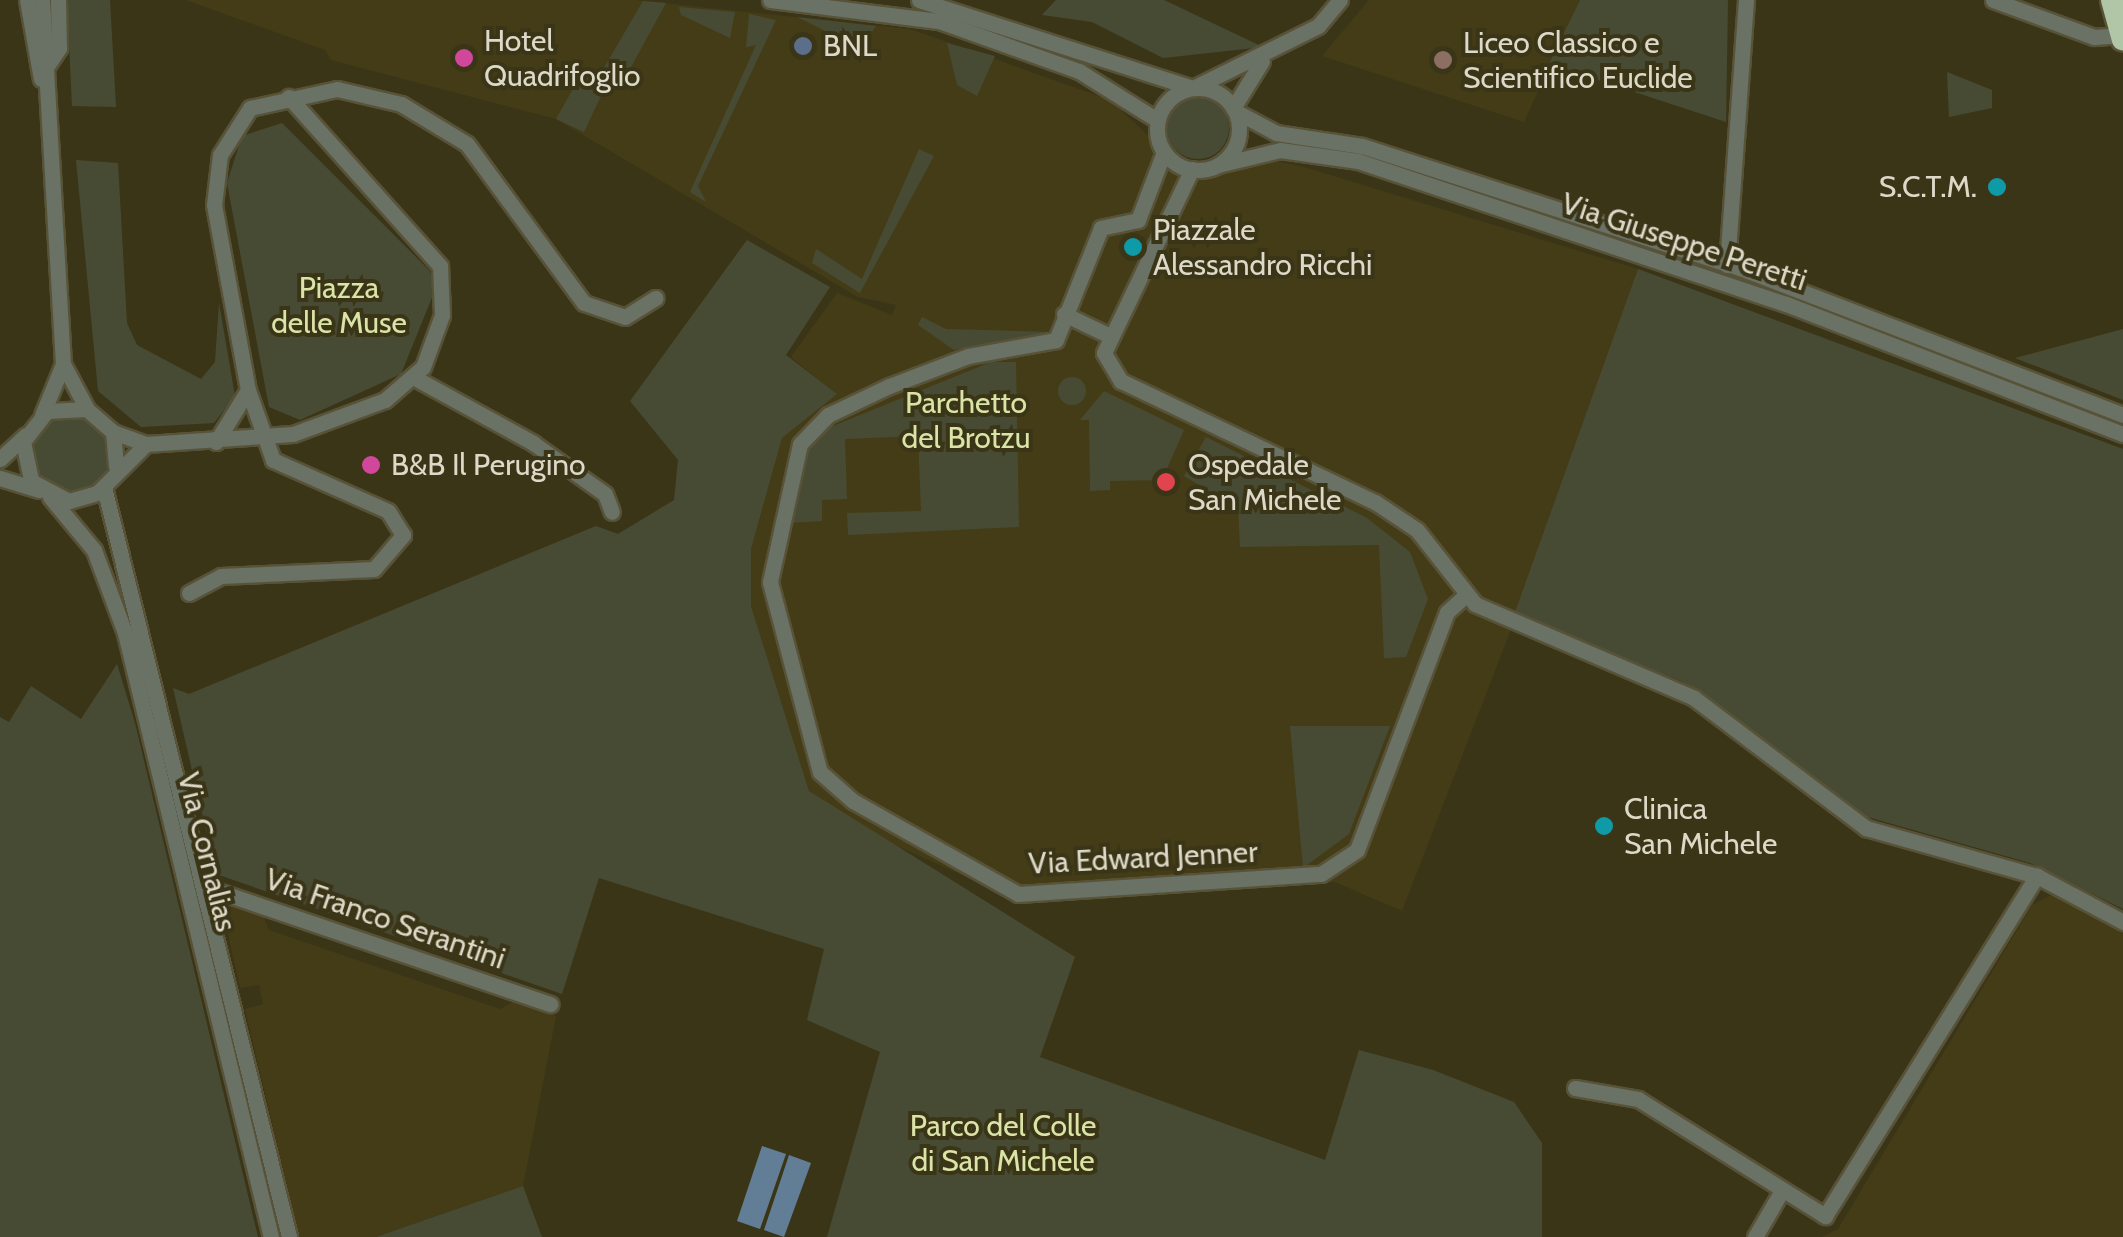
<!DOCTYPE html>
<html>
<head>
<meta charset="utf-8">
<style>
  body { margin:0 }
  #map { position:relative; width:2123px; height:1237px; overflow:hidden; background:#3b3518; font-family:Cabin,sans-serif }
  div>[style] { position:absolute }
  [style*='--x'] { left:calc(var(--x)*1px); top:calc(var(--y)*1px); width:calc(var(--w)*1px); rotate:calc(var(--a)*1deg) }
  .built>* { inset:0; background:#443c16 }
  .green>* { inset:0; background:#484b34 }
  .round { border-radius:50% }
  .water>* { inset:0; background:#627e97 }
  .roads { filter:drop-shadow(2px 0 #585338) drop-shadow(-2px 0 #585338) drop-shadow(0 2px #585338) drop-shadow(0 -2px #585338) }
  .minor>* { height:15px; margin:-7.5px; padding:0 7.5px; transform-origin:7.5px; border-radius:7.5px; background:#697265 }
  .minor>.ring { margin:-7.5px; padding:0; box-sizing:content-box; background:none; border:15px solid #697265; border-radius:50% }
  .highway>* { height:22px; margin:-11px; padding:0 11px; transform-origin:11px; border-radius:11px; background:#b1c6a6 }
  .dots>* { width:28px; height:28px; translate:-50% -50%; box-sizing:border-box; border:5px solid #3b3518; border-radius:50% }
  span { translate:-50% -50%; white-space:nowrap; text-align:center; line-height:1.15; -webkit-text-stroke:8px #3b3518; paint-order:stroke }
  .poi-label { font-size:30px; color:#ddd9c8 }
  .left { translate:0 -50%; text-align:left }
  .right { translate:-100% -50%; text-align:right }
  .street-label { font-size:30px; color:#ddd9c8 }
  .park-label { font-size:30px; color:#dbe4a7 }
</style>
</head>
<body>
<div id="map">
  <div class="built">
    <div style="clip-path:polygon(186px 0,634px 0,910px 29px,1110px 100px,1181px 166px,1254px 157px,1301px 166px,1638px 269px,1577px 459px,1402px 911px,1335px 882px,1022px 902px,871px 834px,809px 791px,751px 606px,751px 549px,782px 438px,836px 394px,791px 357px,837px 293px,892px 315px,896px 305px,858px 297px,556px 119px,331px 60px,325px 50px)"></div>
    <div style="clip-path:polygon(1369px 0,1580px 0,1524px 122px,1322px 56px)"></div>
    <div style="clip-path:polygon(2053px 894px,2123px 934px,2123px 1237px,1822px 1237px,1838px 1229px,2032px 905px)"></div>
    <div style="clip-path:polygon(229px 905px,263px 916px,269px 930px,500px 1009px,514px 1001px,556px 1016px,523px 1186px,376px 1237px,299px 1237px,245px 1009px,263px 1004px,259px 985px,240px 988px,222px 908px)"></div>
  </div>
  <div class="green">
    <div style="clip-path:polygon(67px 0,110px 0,116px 107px,72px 106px)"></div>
    <div style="clip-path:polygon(1056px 0,1164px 0,1263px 47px,1163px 58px,1092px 22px,1042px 15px)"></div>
    <div style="clip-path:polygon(1580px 0,1728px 0,1726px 122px,1549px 64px)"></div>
    <div style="clip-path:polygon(643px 1px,666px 3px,625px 78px,607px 83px,584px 132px,556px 119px,583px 71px,598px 78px)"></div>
    <div style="clip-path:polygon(679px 7px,735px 12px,730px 38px,681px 15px)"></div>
    <div style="clip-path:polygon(749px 14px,776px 20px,698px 186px,706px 202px,690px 192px,756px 45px,746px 47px)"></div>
    <div style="clip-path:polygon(797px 17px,876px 26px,860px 48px)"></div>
    <div style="clip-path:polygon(947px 43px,995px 56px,977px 96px,957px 85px)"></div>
    <div style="clip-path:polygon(1947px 72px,1992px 90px,1992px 108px,1949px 117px)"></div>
    <div class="round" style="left:1167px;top:97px;width:62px;height:62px"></div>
    <div style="clip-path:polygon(282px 123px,430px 271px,435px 290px,401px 374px,300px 420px,269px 407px,227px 183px,242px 136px)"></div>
    <div style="clip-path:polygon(919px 149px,934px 156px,860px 293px,812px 263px,816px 249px,862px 279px)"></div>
    <div style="clip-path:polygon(76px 160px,118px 163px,127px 323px,137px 345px,201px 379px,215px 362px,219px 303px,235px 396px,214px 423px,141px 427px,98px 391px)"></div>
    <div style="clip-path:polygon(747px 240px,830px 287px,786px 355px,837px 394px,782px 438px,751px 549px,751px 606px,809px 791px,1075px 957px,1040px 1057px,1325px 1160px,1359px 1050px,1433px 1070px,1514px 1102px,1542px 1143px,1542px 1237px,827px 1237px,880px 1052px,807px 1020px,824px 949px,599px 878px,562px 994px,216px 874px,173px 688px,189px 694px,596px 526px,618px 534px,674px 500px,678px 460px,630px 401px)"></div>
    <div style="clip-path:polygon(1638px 269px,2123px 449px,2123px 909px,2030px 863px,1864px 816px,1681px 681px,1514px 615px)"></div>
    <div style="clip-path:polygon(922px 317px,946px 329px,1050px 332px,954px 350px,918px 325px)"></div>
    <div style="clip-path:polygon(2123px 329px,2123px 400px,2015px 358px)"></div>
    <div style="clip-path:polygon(991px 362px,1016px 362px,1019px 527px,848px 535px,847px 513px,921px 511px,918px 436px,845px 439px,847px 499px,822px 500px,822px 521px,786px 523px,807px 448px,823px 430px)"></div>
    <div class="round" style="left:1058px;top:377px;width:28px;height:28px"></div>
    <div style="clip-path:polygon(1104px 391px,1184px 430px,1162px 480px,1110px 481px,1110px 490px,1090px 491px,1089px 420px,1080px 420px)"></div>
    <div class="round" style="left:32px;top:415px;width:78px;height:78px"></div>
    <div style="clip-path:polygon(1206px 437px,1367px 518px,1410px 552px,1428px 599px,1406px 657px,1384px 658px,1379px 545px,1240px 547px,1238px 508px,1184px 476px)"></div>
    <div style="clip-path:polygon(117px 664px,135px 723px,258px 1237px,0 1237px,0 717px,9px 722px,31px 686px,81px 719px)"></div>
    <div style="clip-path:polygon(1290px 726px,1390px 726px,1349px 834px,1303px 868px)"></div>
    <div style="clip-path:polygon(523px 1186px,542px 1237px,376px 1237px)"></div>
  </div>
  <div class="water">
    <div style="clip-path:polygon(762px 1146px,786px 1154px,760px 1229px,737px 1221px)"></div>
    <div style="clip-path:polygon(789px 1155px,811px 1163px,784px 1237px,764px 1230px)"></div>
  </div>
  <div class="roads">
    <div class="minor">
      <div style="--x:27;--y:0;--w:80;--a:80"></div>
      <div style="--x:770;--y:0;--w:170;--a:7.1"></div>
      <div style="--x:939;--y:21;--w:149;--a:19.7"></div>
      <div style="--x:1079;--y:71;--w:92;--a:32.1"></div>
      <div style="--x:919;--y:0;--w:288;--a:17.8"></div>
      <div style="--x:1193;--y:88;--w:140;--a:-26.4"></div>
      <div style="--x:1318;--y:26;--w:34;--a:-50"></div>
      <div style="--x:1993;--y:0;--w:108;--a:20.1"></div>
      <div style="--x:2094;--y:37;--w:28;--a:-4"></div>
      <div style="--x:47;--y:66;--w:22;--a:-56"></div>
      <div style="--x:59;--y:48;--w:48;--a:-91.2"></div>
      <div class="ring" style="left:1157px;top:88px;width:67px;height:67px"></div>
      <div style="--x:1233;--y:108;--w:55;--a:-58.3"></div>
      <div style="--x:1235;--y:111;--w:47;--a:28.2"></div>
      <div style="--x:1276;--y:133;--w:87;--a:8.6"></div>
      <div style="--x:1362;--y:146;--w:397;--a:17.9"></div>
      <div style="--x:1740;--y:268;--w:410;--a:21"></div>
      <div style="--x:1164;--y:152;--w:73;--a:110.9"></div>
      <div style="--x:1138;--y:220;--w:38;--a:168"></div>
      <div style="--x:1101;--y:228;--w:121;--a:111.9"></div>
      <div style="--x:1056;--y:340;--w:89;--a:169.7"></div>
      <div style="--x:968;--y:356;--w:85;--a:159.2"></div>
      <div style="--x:889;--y:386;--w:68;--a:154.6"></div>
      <div style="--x:828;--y:415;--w:40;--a:134"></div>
      <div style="--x:800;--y:444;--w:141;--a:102.3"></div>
      <div style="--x:770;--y:582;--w:196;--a:75.3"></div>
      <div style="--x:820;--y:772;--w:44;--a:41.3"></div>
      <div style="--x:853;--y:801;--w:189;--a:29.4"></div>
      <div style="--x:1018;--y:894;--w:304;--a:-3.8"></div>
      <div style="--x:1321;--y:874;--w:43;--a:-33.7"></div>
      <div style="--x:1357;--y:850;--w:254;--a:-69.3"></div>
      <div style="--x:1447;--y:612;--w:25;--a:-42"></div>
      <div style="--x:1218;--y:165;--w:64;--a:-13.6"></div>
      <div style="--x:1280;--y:150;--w:79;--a:8"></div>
      <div style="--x:1358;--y:161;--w:451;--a:18.5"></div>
      <div style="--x:1786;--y:304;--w:361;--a:21.1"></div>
      <div style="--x:1192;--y:169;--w:204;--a:115.6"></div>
      <div style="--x:1104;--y:353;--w:33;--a:59"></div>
      <div style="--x:1121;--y:381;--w:281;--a:25.5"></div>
      <div style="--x:1375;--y:502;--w:50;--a:33.7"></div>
      <div style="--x:1417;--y:530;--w:94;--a:51.9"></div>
      <div style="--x:1475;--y:604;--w:238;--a:23.2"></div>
      <div style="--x:1694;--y:698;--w:216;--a:37.1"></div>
      <div style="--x:1866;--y:828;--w:178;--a:15.7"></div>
      <div style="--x:2037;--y:876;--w:98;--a:28.1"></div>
      <div style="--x:1727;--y:265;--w:266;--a:-85.9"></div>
      <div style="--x:1064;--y:314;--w:51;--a:25.6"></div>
      <div style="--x:63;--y:364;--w:51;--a:61.9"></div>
      <div style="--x:415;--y:378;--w:135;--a:28.8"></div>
      <div style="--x:533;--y:443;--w:88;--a:35.3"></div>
      <div style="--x:605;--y:494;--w:19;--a:69"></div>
      <div style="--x:42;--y:415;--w:55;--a:-67.6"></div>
      <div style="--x:63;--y:364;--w:365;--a:-93.3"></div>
      <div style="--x:113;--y:432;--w:35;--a:20"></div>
      <div style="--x:146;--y:444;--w:147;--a:-3.9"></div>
      <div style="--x:293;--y:434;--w:98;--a:-20.3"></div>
      <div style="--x:385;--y:400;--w:50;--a:-41"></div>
      <div style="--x:423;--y:367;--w:55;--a:-69.9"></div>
      <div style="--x:442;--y:315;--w:49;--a:-92.3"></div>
      <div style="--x:440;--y:266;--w:227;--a:-131.8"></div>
      <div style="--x:216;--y:442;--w:61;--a:-58.4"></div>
      <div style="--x:0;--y:459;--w:35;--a:-43"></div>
      <div style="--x:116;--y:466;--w:34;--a:-95"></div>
      <div style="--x:113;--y:432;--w:35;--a:-139"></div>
      <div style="--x:87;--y:409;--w:40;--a:177.1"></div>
      <div style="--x:47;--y:411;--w:39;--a:128"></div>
      <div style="--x:23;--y:442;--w:40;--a:78"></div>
      <div style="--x:31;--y:481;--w:43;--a:27.8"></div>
      <div style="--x:69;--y:501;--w:29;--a:-16"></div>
      <div style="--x:97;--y:493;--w:69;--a:-45"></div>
      <div style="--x:0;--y:478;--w:41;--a:17.1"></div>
      <div style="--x:104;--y:487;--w:772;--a:76.14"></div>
      <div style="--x:50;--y:497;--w:69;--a:50.3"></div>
      <div style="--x:94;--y:550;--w:89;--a:69.5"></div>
      <div style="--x:125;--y:633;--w:621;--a:76.41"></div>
      <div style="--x:189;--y:593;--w:36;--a:-28"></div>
      <div style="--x:221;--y:576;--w:153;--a:-2.6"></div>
      <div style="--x:374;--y:569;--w:45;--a:-49.5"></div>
      <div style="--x:403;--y:535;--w:28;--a:-122"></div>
      <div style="--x:388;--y:511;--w:126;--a:-156.1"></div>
      <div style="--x:273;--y:460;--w:74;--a:-109.7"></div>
      <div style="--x:248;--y:390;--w:188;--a:-100.4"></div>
      <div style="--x:214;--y:205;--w:50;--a:-83.2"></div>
      <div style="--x:220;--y:155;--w:56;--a:-57.4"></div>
      <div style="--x:250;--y:108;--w:89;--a:-12.3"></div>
      <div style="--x:337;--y:89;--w:66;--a:13.2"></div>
      <div style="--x:401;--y:104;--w:77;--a:31.2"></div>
      <div style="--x:467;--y:144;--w:197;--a:53.7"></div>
      <div style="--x:584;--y:303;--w:43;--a:18.9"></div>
      <div style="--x:625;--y:317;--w:36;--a:-32"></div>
      <div style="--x:203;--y:886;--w:367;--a:18.8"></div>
      <div style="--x:1575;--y:1088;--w:64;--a:9.9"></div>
      <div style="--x:1638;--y:1099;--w:221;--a:32"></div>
      <div style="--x:1825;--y:1216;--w:401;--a:-58.1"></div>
      <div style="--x:1755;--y:1237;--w:52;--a:-60"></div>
    </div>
    <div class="highway">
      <div style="--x:2112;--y:0;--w:41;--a:74.6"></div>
    </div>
  </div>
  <div class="dots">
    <div style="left:803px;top:46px;background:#5c6f8a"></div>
    <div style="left:464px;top:58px;background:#d1479c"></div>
    <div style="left:1443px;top:60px;background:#8d6e63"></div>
    <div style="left:1997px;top:187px;background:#0f9aa8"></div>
    <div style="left:1133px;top:247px;background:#0f9aa8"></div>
    <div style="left:371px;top:465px;background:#d1479c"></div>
    <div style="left:1166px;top:482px;background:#e0444e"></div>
    <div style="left:1604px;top:826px;background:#0f9aa8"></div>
  </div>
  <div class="poi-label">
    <span class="left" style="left:484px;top:58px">Hotel<br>Quadrifoglio</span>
    <span class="left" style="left:1463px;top:60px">Liceo Classico e<br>Scientifico Euclide</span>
    <span class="left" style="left:823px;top:46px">BNL</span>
    <span class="right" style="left:1977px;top:187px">S.C.T.M.</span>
    <span class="left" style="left:1153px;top:247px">Piazzale<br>Alessandro Ricchi</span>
    <span class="left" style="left:391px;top:465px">B&amp;B Il Perugino</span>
    <span class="left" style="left:1188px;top:482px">Ospedale<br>San Michele</span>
    <span class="left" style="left:1624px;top:826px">Clinica<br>San Michele</span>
  </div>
  <div class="street-label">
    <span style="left:1684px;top:242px;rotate:18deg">Via Giuseppe Peretti</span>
    <span style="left:207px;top:852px;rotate:76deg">Via Cornalias</span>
    <span style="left:1143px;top:858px;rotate:-3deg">Via Edward Jenner</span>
    <span style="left:385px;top:919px;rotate:19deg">Via Franco Serantini</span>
  </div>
  <div class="park-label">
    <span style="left:339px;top:305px">Piazza<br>delle Muse</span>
    <span style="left:966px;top:420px">Parchetto<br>del Brotzu</span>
    <span style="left:1003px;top:1143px">Parco del Colle<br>di San Michele</span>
  </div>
</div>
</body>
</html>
